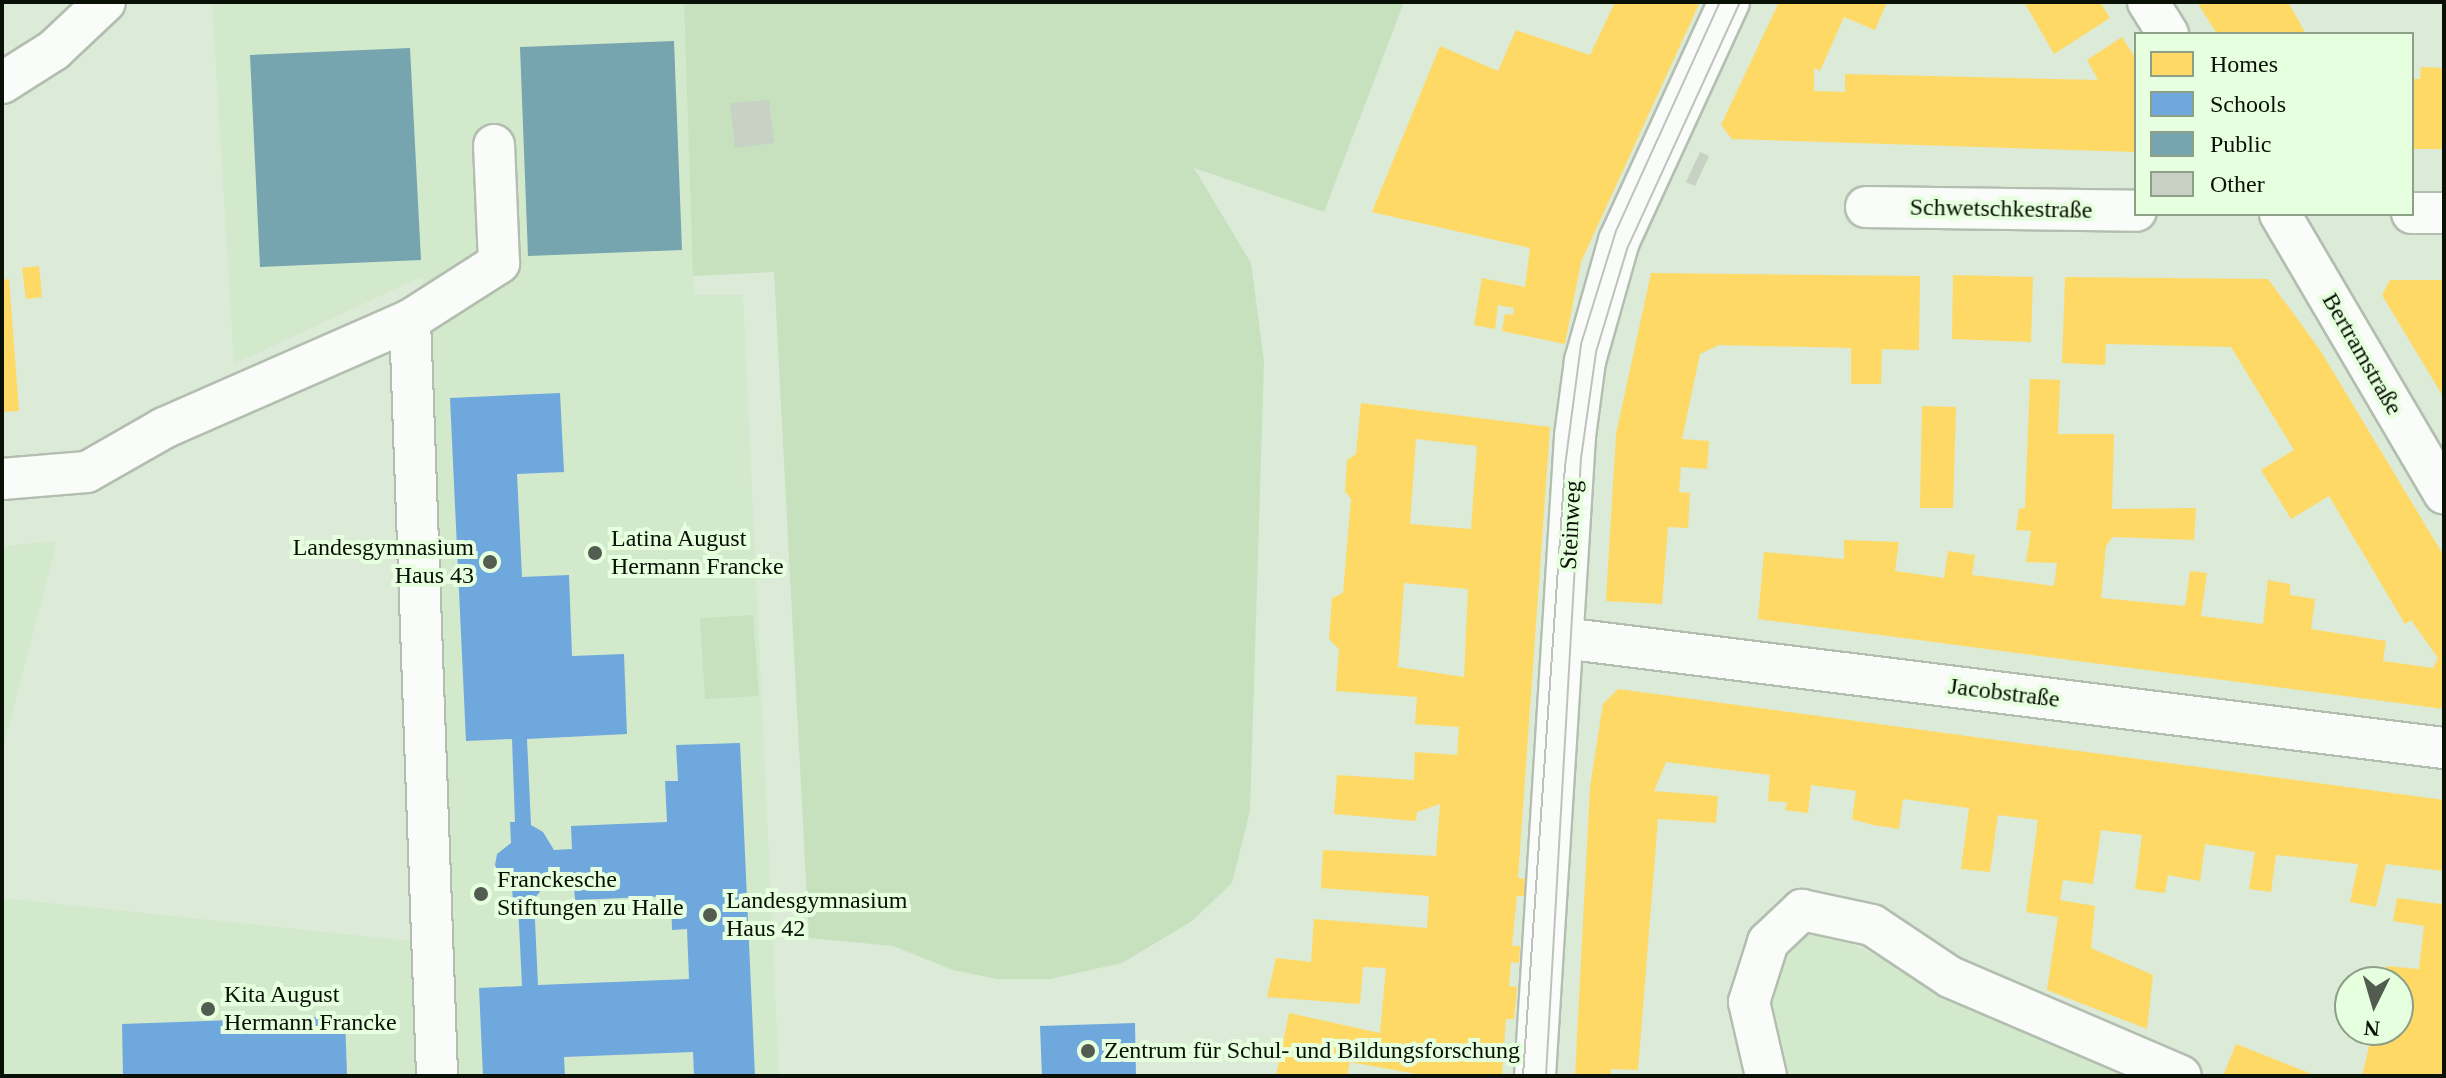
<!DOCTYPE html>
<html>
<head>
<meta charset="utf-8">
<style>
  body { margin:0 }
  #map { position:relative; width:2446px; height:1078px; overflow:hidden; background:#dcead8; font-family:"Times New Roman",serif }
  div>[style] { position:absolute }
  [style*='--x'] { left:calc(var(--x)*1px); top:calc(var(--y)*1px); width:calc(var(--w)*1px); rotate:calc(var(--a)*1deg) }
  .built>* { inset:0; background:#d3e9cc }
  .green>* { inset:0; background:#c7e1bf }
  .homes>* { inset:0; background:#ffd966 }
  .schools>* { inset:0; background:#6fa8dc }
  .public>* { inset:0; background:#76a5af }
  .building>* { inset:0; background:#c7d2c4 }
  .roads { filter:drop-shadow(2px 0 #b3beb0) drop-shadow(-2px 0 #b3beb0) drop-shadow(0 2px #b3beb0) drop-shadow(0 -2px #b3beb0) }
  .minor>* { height:40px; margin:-20px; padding:0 20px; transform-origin:20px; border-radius:20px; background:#fafcf9 }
  .tram>* { height:2px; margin:-1px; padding:0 1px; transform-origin:1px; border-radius:1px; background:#bec2bd }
  .dots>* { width:22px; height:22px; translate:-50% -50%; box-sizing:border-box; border:4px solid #e6ffde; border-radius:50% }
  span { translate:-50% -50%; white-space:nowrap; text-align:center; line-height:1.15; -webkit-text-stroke:8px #e6ffde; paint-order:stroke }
  .street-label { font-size:24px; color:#091006 }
  .poi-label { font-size:24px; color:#091006 }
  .left { translate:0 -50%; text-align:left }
  .right { translate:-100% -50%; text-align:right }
  .frame { position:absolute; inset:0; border:4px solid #091006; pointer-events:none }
  .legend { position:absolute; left:2134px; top:32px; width:280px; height:184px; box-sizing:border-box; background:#e6ffde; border:2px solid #8e9f88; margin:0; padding:10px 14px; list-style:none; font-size:24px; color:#091006 }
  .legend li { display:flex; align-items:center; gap:16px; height:40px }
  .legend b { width:40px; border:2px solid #8e9f88 }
  .north { position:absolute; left:2334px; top:966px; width:80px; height:80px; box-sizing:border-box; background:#e6ffde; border:2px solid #8e9f88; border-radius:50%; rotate:185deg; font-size:22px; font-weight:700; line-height:32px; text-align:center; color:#091006 }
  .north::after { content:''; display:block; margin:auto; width:28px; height:36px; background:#535c50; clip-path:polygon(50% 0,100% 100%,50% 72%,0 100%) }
</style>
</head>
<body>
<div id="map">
  <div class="built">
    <div style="clip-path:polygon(212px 2px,684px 2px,694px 295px,743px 295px,779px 1076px,456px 1076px,423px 276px,234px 364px)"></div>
    <div style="clip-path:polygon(57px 541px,6px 737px,2px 753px,2px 546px)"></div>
    <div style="clip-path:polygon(2px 898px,410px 941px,416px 1076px,2px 1076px)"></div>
    <div style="clip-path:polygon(1804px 930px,1830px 934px,2125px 1076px,1781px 1076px,1764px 1036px,1784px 940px)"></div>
  </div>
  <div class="green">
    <div style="clip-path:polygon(684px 2px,1404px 2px,1324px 212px,1194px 168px,1251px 263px,1264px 361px,1250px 811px,1232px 883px,1192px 921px,1122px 963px,1050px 979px,997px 979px,953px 970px,893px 946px,809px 938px,774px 272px,693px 276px)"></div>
    <div style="clip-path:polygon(753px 615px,759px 696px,705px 699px,700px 618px)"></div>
  </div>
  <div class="homes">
    <div style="clip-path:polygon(1615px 2px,1700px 2px,1581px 262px,1565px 344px,1502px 331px,1505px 314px,1513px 315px,1514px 308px,1498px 305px,1495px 329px,1474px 325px,1482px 278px,1525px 287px,1530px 248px,1372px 212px,1440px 46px,1498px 71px,1516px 30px,1590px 55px)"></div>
    <div style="clip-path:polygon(1779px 2px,1887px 2px,1875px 30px,1844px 17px,1820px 71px,1814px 68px,1814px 91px,1845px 92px,1845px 74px,2098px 80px,2087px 60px,2122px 37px,2136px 59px,2136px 152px,1732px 139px,1721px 125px)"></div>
    <div style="clip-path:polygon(2024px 2px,2100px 2px,2110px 18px,2054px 54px)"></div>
    <div style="clip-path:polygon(2197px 2px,2288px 2px,2306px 34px,2217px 34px)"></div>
    <div style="clip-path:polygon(2421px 67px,2444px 68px,2444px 149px,2412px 149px,2412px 79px,2420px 79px)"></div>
    <div style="clip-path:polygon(39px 266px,42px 297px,26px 299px,22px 268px)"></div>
    <div style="clip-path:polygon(1651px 273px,1920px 276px,1919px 350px,1882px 349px,1881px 384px,1851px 384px,1851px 348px,1719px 345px,1700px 354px,1682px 439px,1709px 441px,1707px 469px,1681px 467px,1679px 492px,1690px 493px,1688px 528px,1668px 527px,1662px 604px,1606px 601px,1616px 434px)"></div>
    <div style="clip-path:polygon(1953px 275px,2033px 277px,2031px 342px,1952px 339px)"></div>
    <div style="clip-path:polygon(2065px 277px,2268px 279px,2320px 350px,2444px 556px,2444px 709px,1758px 619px,1764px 552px,1844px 559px,1844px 540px,1899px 542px,1895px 571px,1944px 578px,1948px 551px,1975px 555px,1972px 575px,2054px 586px,2057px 563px,2026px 562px,2031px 531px,2016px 530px,2019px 509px,2025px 508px,2030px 379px,2060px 380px,2058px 434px,2114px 434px,2112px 509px,2196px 508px,2194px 540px,2113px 537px,2106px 546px,2101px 598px,2185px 606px,2190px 571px,2207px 573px,2201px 616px,2263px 624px,2268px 580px,2290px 584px,2290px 595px,2315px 599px,2311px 629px,2386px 641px,2383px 661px,2433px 668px,2438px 658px,2411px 620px,2405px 624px,2329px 496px,2291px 519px,2261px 470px,2294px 450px,2231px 347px,2106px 344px,2105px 365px,2062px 363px)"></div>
    <div style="clip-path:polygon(9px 279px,19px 411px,2px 412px,2px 280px)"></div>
    <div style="clip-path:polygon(2390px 280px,2444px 280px,2444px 398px,2382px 295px)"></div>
    <div style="clip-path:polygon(evenodd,1361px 403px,1550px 427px,1518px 878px,1526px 879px,1524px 896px,1517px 896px,1512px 946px,1520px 946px,1519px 963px,1511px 962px,1509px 986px,1517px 987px,1514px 1019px,1506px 1019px,1502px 1076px,1427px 1076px,1350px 1062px,1347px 1076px,1276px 1076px,1289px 1013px,1380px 1033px,1386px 968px,1363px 967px,1360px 1004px,1267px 997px,1276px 958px,1311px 962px,1314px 919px,1427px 928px,1429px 896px,1321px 888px,1323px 850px,1436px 856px,1440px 804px,1417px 812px,1416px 821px,1334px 814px,1337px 775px,1414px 780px,1415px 752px,1457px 755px,1459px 727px,1415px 724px,1417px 697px,1336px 691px,1339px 649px,1329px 639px,1332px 598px,1343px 593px,1351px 499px,1345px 491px,1347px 460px,1356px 454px,1361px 403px,1416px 439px,1477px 446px,1471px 529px,1410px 524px,1416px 439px,1361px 403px,1404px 583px,1468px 589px,1464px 677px,1398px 667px,1404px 583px)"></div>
    <div style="clip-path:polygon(1922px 406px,1956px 407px,1953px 508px,1920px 508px)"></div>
    <div style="clip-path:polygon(1618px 689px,2444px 800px,2444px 871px,2386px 864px,2376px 907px,2350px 902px,2358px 864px,2276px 855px,2271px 892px,2249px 889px,2255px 852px,2205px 844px,2200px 881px,2168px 875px,2165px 893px,2135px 889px,2142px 835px,2101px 830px,2093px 884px,2063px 880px,2060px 900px,2095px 906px,2091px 948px,2153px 975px,2147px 1029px,2047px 990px,2058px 917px,2026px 912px,2038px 820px,1998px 815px,1990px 872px,1961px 869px,1969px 808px,1903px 799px,1899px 829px,1873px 825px,1852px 819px,1856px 791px,1811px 785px,1808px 813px,1785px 810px,1787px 802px,1768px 801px,1770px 775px,1666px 762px,1654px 791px,1718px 796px,1716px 823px,1658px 819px,1638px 1070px,1611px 1069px,1611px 1076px,1575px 1076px,1590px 787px,1603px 704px)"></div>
    <div style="clip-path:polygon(2397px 898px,2441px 904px,2444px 898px,2444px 1076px,2362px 1076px,2373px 1030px,2398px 1030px,2398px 982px,2384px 982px,2387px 966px,2419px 969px,2424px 926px,2393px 921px)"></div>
    <div style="clip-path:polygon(2236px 1044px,2317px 1076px,2223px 1076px)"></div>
  </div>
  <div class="schools">
    <div style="clip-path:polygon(evenodd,560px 393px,564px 472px,517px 474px,522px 577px,569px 575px,572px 656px,624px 654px,627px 734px,527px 739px,531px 825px,543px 832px,554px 850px,572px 849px,571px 826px,667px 822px,665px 781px,678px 781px,676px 745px,740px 743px,755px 1076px,694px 1076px,693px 1052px,564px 1057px,565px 1076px,483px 1076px,479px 988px,522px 986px,518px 904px,513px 904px,512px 885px,502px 880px,495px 865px,497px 854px,511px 843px,510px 822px,515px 822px,512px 739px,466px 741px,450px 398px,560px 393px,573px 872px,575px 900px,671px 896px,672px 930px,687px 929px,689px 979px,538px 985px,534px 899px,555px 873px,573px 872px)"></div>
    <div style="clip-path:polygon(345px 1016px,347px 1076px,123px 1076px,122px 1024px)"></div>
    <div style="clip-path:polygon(1135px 1023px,1136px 1076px,1042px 1076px,1040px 1026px)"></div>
  </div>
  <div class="public">
    <div style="clip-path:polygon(674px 41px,682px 250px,528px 256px,520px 47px)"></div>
    <div style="clip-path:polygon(410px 48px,421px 260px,260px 267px,250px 55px)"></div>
  </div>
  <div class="building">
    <div style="clip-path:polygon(769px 100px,774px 143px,735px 148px,730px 103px)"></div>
    <div style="clip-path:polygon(1700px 152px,1709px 156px,1695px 186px,1686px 182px)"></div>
  </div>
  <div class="roads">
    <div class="minor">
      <div style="--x:2148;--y:2;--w:38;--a:58"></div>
      <div style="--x:2;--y:83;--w:62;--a:-32.4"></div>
      <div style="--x:54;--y:50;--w:70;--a:-43.3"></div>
      <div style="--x:1866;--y:207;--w:270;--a:0.8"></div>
      <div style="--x:2412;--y:213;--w:32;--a:0"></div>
      <div style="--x:2280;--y:214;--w:324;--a:59.6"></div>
      <div style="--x:410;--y:320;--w:106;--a:-32.6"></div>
      <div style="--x:499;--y:263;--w:118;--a:-92.4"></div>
      <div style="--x:2;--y:479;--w:85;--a:-4.7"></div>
      <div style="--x:87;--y:472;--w:89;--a:-29.7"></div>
      <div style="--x:164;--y:428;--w:269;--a:-23.7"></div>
      <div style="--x:410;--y:320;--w:756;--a:87.95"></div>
      <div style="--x:1563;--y:638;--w:888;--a:7.12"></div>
      <div style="--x:1535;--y:1076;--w:641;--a:-86.42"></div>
      <div style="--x:1575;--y:436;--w:76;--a:-82.4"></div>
      <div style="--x:1585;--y:361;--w:125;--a:-74.2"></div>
      <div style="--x:1619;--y:241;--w:263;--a:-65.3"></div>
      <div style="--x:1766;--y:1076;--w:76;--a:-102.9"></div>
      <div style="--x:1749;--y:1002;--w:63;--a:-72.4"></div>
      <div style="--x:1768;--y:942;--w:47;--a:-43.3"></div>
      <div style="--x:1802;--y:910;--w:72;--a:12.1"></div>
      <div style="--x:1872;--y:925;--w:94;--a:33.7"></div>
      <div style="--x:1950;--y:977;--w:251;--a:23.2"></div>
    </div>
  </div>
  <div class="tram">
    <div style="--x:1523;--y:1076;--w:611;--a:-86.06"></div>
    <div style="--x:1565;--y:466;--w:123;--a:-82.5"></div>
    <div style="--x:1581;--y:344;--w:118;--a:-72.8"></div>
    <div style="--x:1616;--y:231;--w:252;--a:-65.6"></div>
    <div style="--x:1546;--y:1076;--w:619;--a:-86.76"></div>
    <div style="--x:1581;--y:458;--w:107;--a:-81.9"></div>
    <div style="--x:1596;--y:352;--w:108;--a:-73.2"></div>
    <div style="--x:1627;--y:249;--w:272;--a:-65.4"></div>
  </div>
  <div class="dots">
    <div style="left:595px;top:553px;background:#535c50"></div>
    <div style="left:490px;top:562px;background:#535c50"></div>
    <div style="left:481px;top:894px;background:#535c50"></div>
    <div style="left:710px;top:915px;background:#535c50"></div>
    <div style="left:208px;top:1009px;background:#535c50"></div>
    <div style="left:1088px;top:1051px;background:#535c50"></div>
  </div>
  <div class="street-label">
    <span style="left:2001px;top:209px;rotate:1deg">Schwetschkestraße</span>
    <span style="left:2362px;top:354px;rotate:60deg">Bertramstraße</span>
    <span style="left:1571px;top:525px;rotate:-87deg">Steinweg</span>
    <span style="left:2004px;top:693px;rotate:7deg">Jacobstraße</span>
  </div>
  <div class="poi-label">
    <span class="left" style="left:611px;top:553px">Latina August<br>Hermann Francke</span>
    <span class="right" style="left:474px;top:562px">Landesgymnasium<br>Haus 43</span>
    <span class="left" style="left:497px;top:894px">Franckesche<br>Stiftungen zu Halle</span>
    <span class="left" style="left:726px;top:915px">Landesgymnasium<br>Haus 42</span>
    <span class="left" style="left:224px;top:1009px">Kita August<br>Hermann Francke</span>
    <span class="left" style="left:1104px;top:1051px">Zentrum für Schul- und Bildungsforschung</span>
  </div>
  <div class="frame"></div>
  <ul class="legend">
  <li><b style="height:22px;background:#ffd966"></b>Homes</li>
  <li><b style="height:22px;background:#6fa8dc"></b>Schools</li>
  <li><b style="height:22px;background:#76a5af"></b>Public</li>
  <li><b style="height:22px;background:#c7d2c4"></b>Other</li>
  </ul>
  <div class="north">N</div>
</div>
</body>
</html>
